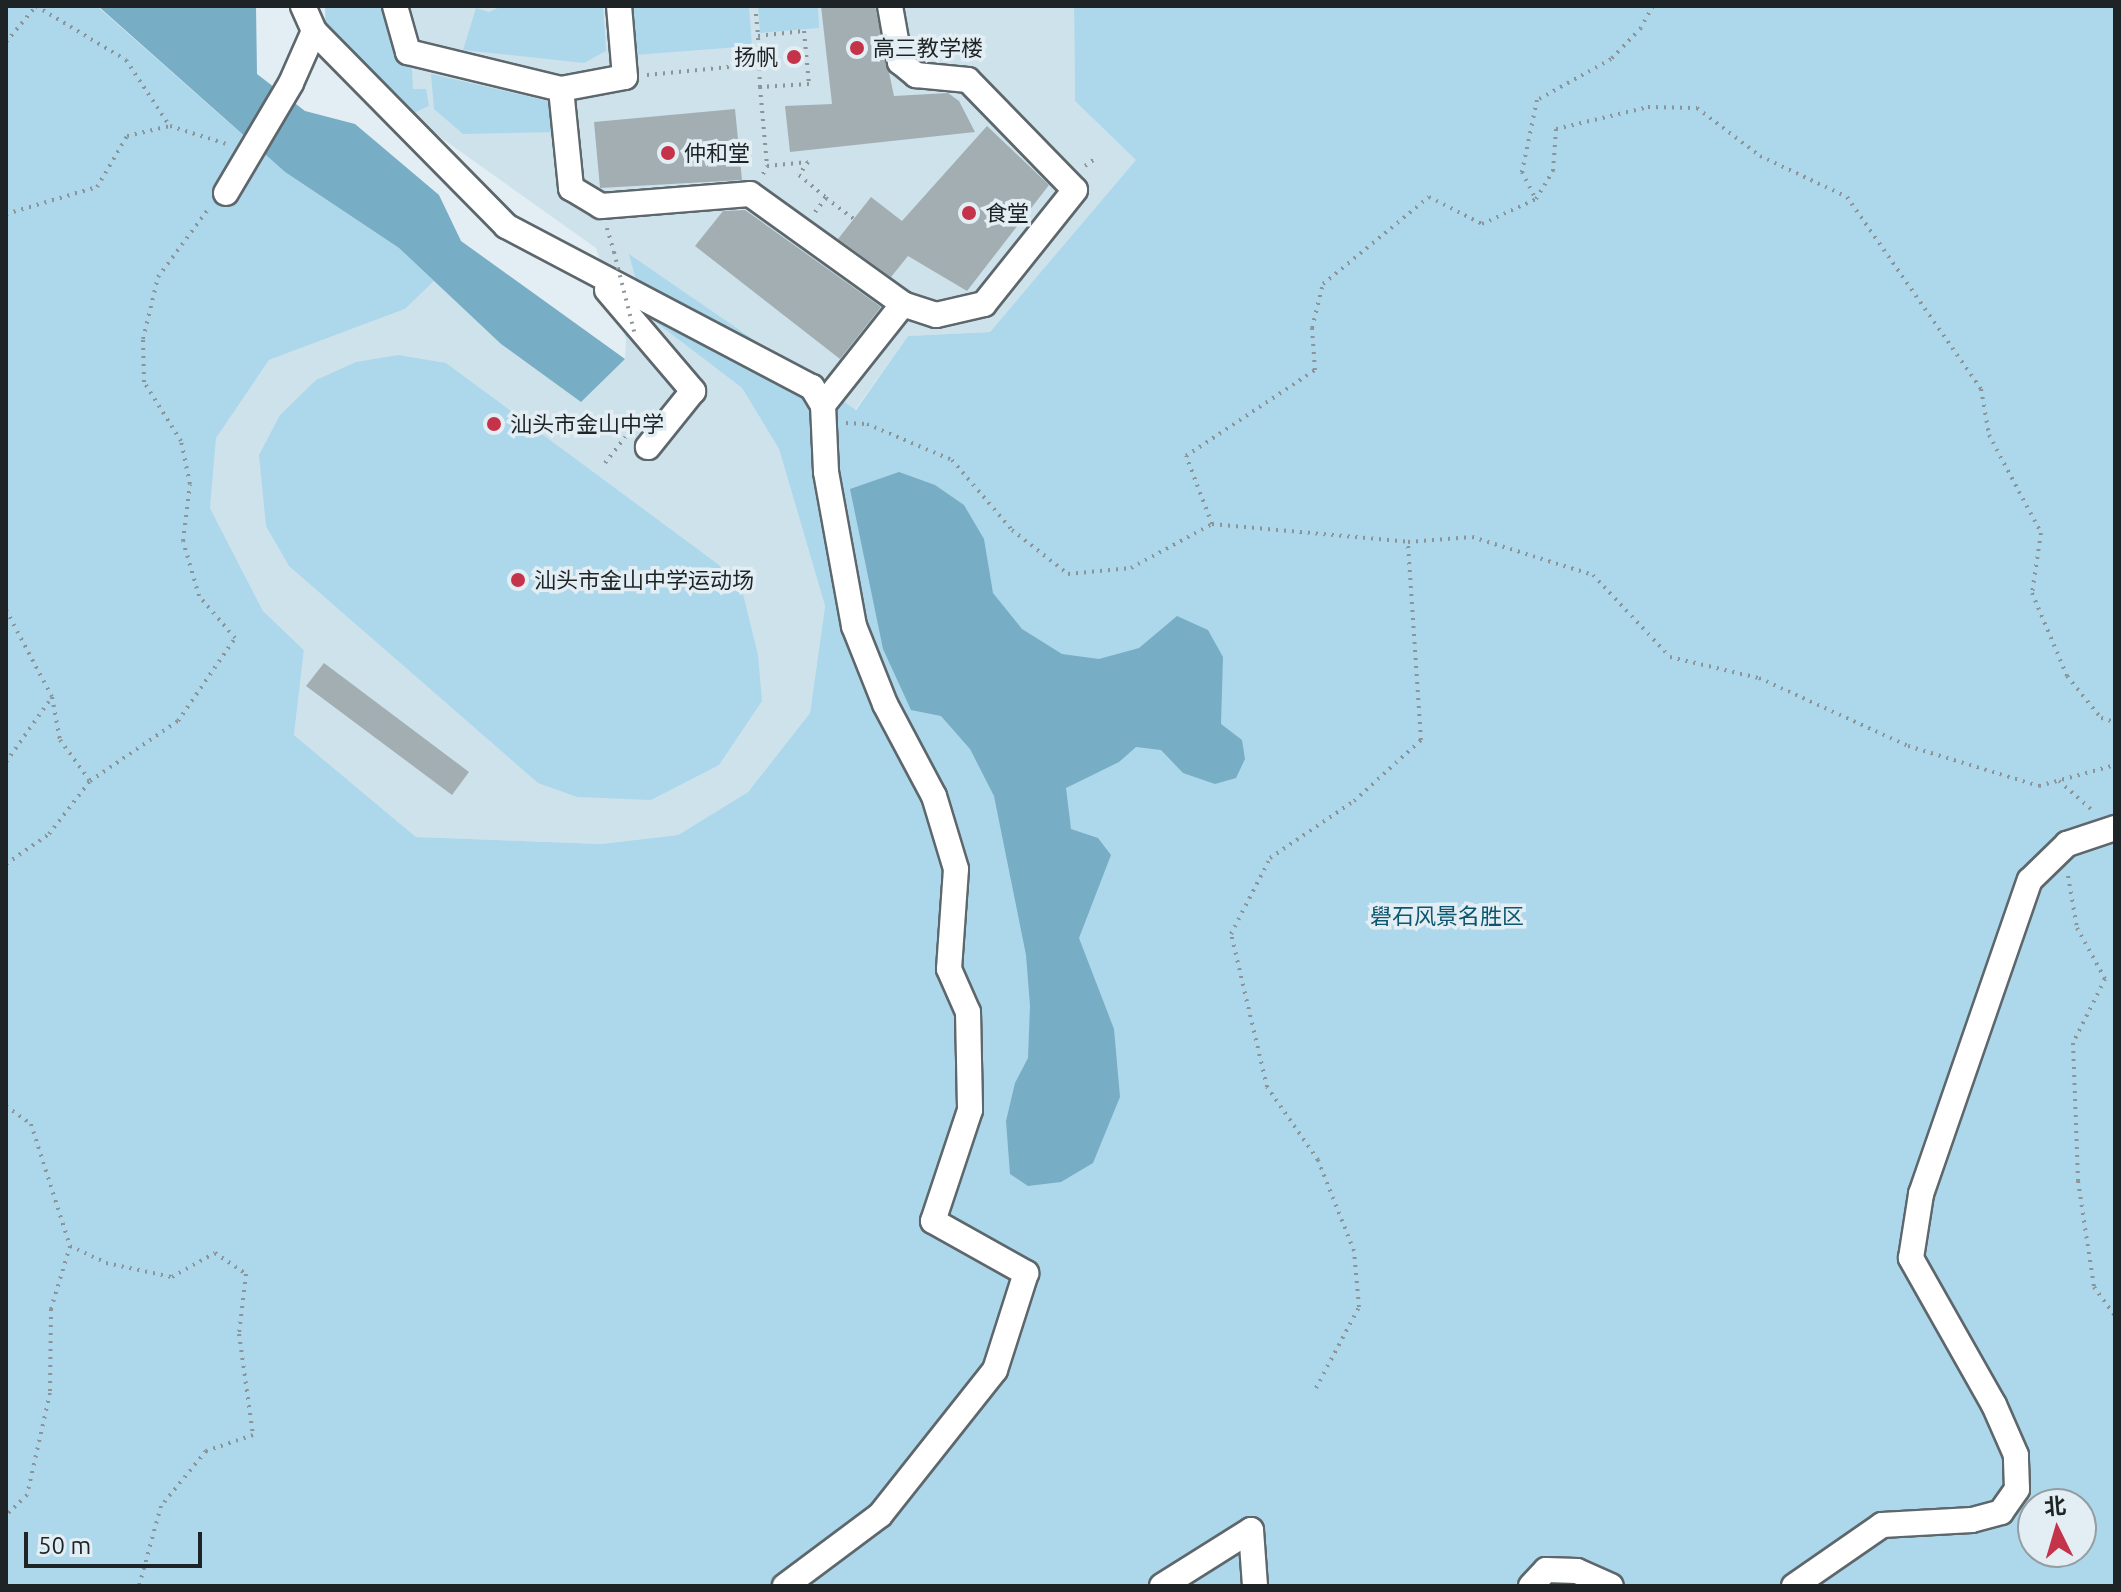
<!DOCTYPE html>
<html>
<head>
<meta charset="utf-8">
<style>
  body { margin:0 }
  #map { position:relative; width:2121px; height:1592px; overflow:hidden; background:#e2eef3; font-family:Ubuntu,"Noto Sans SC",sans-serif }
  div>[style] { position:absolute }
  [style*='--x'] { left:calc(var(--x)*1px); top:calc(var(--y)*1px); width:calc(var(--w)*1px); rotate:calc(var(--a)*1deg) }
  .built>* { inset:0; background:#cee2eb }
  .green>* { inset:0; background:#add8eb }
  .water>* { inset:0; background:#77adc5 }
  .building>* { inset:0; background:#a3aeb3 }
  .path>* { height:4px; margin-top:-2px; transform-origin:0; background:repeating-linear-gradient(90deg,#8b9497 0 2px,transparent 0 8px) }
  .roads { filter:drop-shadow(2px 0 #5d676c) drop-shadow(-2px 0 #5d676c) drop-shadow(0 2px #5d676c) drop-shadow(0 -2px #5d676c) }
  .minor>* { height:24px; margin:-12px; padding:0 12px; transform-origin:12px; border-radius:12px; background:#fff }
  .path-bridge>* { height:4px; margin-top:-2px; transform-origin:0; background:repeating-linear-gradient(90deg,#8b9497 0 2px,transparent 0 8px) }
  .dots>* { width:22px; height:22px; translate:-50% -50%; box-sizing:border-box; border:4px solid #e2eef3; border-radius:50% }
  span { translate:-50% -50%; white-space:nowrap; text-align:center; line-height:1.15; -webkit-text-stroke:7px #e2eef3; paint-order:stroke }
  .poi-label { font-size:22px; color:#1e2325 }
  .left { translate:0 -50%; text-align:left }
  .right { translate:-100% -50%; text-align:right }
  .park-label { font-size:22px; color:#0c566f }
  .frame { position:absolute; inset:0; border:8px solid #1e2325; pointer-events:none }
  .north { position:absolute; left:2017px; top:1488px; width:80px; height:80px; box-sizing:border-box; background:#e2eef3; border:2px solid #949da1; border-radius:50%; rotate:355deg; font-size:22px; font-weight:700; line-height:32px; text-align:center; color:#1e2325 }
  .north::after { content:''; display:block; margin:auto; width:28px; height:36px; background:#c43349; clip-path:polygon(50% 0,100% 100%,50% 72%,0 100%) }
  .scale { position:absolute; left:24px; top:1532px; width:178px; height:36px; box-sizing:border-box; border:4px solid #1e2325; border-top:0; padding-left:10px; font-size:24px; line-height:28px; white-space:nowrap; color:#1e2325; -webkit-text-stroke:6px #e2eef3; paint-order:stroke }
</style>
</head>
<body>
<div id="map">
  <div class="built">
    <div style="clip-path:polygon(325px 6px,1074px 6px,1075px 101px,1137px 160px,990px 332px,908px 336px,855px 410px,630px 255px,645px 314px,742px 388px,779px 449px,825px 606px,810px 713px,748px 792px,678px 835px,601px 844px,416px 837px,294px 735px,304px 650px,263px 611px,210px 508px,215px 438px,269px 360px,405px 309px,434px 281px,501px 344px,580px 401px,625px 359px,626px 340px,596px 248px,409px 115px,326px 36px)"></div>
  </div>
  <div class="green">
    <div style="clip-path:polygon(evenodd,6px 6px,97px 6px,285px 172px,399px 248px,434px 281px,405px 309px,269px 360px,216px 438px,210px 508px,263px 611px,304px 650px,294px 735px,416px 837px,601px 844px,678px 835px,748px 792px,810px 713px,825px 606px,779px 449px,742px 388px,645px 314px,629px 254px,856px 410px,908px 336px,990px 332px,1136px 160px,1075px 101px,1074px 6px,2115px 6px,2115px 1586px,6px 1586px,6px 6px,2033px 1504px,2081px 1504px,2081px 1552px,2033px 1552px,2033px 1504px)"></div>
    <div style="clip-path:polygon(384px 6px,397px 59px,412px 69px,413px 89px,426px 89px,429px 106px,409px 115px,326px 36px,325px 6px)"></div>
    <div style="clip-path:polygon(502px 6px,603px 6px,606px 51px,584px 63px,463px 50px,476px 8px,489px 12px)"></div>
    <div style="clip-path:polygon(630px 6px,749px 6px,752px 46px,634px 55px)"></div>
    <div style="clip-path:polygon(758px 6px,818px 6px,819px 28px,760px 33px)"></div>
    <div style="clip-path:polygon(431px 74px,556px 103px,560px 132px,463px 134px,434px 109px)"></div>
    <div style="clip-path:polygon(398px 355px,446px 363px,719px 565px,743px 594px,758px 655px,762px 701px,719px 765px,651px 800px,577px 797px,538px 783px,289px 566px,266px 526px,259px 455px,280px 415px,316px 380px,356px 362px)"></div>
  </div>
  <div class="water">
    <div style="clip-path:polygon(98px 6px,256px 6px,257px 74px,305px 111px,355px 124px,439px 195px,461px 241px,625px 359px,581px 402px,501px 344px,399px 248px,285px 172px)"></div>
    <div style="clip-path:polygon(899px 472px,935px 485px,964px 505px,984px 539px,993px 593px,1022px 629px,1062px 654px,1099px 659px,1139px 648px,1177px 616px,1208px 630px,1223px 657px,1221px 724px,1242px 740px,1245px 759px,1236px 778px,1215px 784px,1183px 773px,1161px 750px,1136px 747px,1119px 762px,1066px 788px,1071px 829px,1098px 838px,1111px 855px,1079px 938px,1114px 1029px,1120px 1097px,1093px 1163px,1061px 1182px,1028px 1186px,1010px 1174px,1006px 1121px,1015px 1083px,1028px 1058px,1030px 1006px,1026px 955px,994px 796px,970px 749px,941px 716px,911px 710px,883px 649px,850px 489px)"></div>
  </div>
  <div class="building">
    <div style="clip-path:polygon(821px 6px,875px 6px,894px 96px,948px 93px,959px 101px,975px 132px,790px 152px,785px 106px,832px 104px)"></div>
    <div style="clip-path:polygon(735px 109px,742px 180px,600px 188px,594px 122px)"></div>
    <div style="clip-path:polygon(987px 126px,1049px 185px,967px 291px,908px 256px,891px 277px,838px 239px,871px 197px,902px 221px)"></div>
    <div style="clip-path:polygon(745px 210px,881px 307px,840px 359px,695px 246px,723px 211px)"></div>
    <div style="clip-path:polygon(324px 663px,469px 772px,452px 795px,306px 686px)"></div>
  </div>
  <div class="path">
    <div style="--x:755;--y:6;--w:30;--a:84"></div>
    <div style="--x:1653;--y:6;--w:25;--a:119"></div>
    <div style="--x:1641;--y:28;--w:43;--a:134.1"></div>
    <div style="--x:1611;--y:59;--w:85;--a:151"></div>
    <div style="--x:1537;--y:100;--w:74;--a:101.8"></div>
    <div style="--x:1522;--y:172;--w:30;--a:63"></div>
    <div style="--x:1536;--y:199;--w:33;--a:-59"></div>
    <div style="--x:1553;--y:171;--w:42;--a:-85.9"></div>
    <div style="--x:1556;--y:129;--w:95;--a:-13.4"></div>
    <div style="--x:1648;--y:107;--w:49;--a:1.2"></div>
    <div style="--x:1697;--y:108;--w:79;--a:37.3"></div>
    <div style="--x:1760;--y:156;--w:96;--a:25.2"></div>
    <div style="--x:1847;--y:197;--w:234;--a:55.1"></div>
    <div style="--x:1981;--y:389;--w:47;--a:80.1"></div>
    <div style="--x:1989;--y:435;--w:111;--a:62"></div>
    <div style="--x:2041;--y:533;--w:61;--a:98.5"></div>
    <div style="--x:2032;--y:593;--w:90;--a:67.1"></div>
    <div style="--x:2067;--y:676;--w:54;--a:51"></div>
    <div style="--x:2101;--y:718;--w:15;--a:16"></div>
    <div style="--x:6;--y:42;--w:47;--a:-50.2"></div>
    <div style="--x:36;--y:6;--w:105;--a:31"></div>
    <div style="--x:126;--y:60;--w:78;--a:56.5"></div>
    <div style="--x:920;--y:49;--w:17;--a:-36"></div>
    <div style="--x:647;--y:75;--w:113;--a:-5.6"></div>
    <div style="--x:759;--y:64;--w:28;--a:-92"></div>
    <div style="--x:758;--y:36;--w:46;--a:-6.2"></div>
    <div style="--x:804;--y:31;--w:53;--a:84.6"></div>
    <div style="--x:809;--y:84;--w:49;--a:176.5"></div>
    <div style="--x:760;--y:87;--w:23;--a:-92"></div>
    <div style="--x:760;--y:87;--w:79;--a:84.9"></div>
    <div style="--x:808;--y:162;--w:16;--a:125"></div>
    <div style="--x:799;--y:175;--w:35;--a:40"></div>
    <div style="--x:1085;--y:166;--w:14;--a:-36"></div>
    <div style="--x:763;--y:174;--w:9;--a:-63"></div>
    <div style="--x:767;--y:166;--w:41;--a:-5.6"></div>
    <div style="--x:815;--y:212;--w:18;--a:-52"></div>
    <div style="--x:826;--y:198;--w:35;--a:37"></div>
    <div style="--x:6;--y:214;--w:95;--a:-16.5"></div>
    <div style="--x:97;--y:187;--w:59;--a:-59.5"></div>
    <div style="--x:127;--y:136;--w:44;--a:-13.1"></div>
    <div style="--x:170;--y:126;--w:63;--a:17.6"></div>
    <div style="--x:607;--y:228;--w:25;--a:74"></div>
    <div style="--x:846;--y:423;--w:21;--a:3"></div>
    <div style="--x:867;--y:424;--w:92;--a:23"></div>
    <div style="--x:952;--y:460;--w:92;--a:49.4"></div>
    <div style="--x:1012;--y:530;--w:71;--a:38.2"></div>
    <div style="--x:1068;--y:574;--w:63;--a:-5.4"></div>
    <div style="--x:1131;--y:568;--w:92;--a:-28.5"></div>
    <div style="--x:1212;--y:524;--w:197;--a:5.2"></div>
    <div style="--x:1408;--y:542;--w:64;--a:-4.5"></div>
    <div style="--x:1472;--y:537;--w:127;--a:17.4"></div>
    <div style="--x:1593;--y:575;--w:112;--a:46.8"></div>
    <div style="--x:1670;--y:657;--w:91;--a:13.3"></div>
    <div style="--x:1759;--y:678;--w:164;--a:24.5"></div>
    <div style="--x:1908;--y:746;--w:137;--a:17"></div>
    <div style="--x:2039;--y:786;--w:79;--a:-15.4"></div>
    <div style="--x:605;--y:463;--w:33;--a:-52"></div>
    <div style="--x:1212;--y:524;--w:73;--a:-110.9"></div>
    <div style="--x:1186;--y:456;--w:155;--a:-33.7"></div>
    <div style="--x:1315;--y:370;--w:42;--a:-94.1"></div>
    <div style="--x:1312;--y:328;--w:45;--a:-76"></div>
    <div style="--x:1323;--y:284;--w:137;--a:-39.4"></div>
    <div style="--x:1429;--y:197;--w:59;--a:27"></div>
    <div style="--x:1482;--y:224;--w:60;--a:-24.8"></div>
    <div style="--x:6;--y:610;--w:98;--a:62.1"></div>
    <div style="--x:52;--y:697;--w:44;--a:79.5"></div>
    <div style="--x:60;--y:740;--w:51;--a:53.8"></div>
    <div style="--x:90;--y:781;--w:107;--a:-34.3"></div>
    <div style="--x:178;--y:721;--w:101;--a:-55.5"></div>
    <div style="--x:235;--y:638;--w:55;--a:-130.6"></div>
    <div style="--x:199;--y:596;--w:57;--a:-106.2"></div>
    <div style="--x:183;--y:541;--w:57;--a:-83"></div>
    <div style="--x:190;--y:484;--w:44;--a:-101.8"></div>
    <div style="--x:181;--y:441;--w:70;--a:-122.1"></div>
    <div style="--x:144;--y:382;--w:43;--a:-91.3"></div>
    <div style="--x:143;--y:339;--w:64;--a:-76.4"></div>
    <div style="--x:158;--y:277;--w:86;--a:-53.5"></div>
    <div style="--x:6;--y:762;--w:80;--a:-54.7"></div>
    <div style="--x:2059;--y:781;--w:45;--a:41.4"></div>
    <div style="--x:6;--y:864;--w:52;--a:-34.9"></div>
    <div style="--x:49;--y:834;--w:67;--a:-52.3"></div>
    <div style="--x:2068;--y:876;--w:53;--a:80.2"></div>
    <div style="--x:2077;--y:928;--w:58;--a:61.2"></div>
    <div style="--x:2105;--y:979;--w:72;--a:116.6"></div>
    <div style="--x:2073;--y:1043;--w:138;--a:87.9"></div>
    <div style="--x:2078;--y:1181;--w:107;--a:81.4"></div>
    <div style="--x:2094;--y:1287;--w:36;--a:54"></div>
    <div style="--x:6;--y:1106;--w:31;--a:36"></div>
    <div style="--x:31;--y:1124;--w:128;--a:72.3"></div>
    <div style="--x:70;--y:1246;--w:66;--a:106.8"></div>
    <div style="--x:51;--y:1309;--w:84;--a:90.7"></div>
    <div style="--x:50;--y:1393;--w:105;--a:102.7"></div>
    <div style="--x:27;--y:1495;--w:29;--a:136"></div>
    <div style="--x:70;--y:1246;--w:40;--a:25"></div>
    <div style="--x:106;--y:1263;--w:67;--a:12"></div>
    <div style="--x:172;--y:1277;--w:49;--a:-29.2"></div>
    <div style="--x:215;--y:1253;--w:37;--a:34"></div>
    <div style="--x:246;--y:1274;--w:60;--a:96.7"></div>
    <div style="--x:239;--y:1334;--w:102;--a:82.1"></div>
    <div style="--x:253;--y:1435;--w:50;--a:161.2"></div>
    <div style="--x:206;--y:1451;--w:71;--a:129.3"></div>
    <div style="--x:161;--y:1506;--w:83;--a:105.4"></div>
    <div style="--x:1316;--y:1388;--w:92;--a:-62"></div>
    <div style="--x:1359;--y:1307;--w:56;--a:-95.1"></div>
    <div style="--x:1354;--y:1251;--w:98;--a:-111.6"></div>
    <div style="--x:1318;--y:1160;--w:89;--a:-124.9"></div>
    <div style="--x:1267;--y:1087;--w:157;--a:-103.2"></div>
    <div style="--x:1231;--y:934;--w:85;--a:-62.8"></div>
    <div style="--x:1270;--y:858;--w:102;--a:-34.2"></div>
    <div style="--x:1354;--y:801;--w:91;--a:-42.3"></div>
    <div style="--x:1421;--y:740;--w:198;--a:-93.8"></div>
  </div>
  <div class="roads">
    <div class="minor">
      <div style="--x:303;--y:6;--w:27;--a:66"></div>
      <div style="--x:314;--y:31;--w:274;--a:45.4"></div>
      <div style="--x:506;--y:226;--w:346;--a:27.8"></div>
      <div style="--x:812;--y:387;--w:21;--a:59"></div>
      <div style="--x:823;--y:405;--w:67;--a:87.4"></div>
      <div style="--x:826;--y:472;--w:157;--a:79.7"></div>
      <div style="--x:854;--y:626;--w:84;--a:68.3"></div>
      <div style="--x:885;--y:704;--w:104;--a:62"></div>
      <div style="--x:934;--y:796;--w:76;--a:73.2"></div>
      <div style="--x:956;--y:869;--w:100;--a:94"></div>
      <div style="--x:949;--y:969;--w:47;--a:66.2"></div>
      <div style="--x:968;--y:1012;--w:98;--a:88.8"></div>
      <div style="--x:970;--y:1110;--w:117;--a:108.4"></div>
      <div style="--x:933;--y:1221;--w:107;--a:29.2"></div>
      <div style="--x:1026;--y:1273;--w:102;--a:107.7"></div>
      <div style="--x:995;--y:1370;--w:185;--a:128.4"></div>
      <div style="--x:880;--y:1515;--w:119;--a:143.2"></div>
      <div style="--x:395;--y:6;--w:48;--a:74.2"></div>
      <div style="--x:408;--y:52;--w:157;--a:13.6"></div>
      <div style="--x:561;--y:89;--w:65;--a:-10.6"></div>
      <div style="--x:625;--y:77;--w:71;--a:-94.8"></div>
      <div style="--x:890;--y:6;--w:57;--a:79.9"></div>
      <div style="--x:900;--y:62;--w:21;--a:39"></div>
      <div style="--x:916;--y:75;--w:52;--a:5.5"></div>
      <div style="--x:968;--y:80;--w:153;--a:45.8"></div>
      <div style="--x:1075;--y:190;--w:146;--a:128.6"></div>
      <div style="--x:984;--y:304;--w:49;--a:167.1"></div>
      <div style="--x:936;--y:315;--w:35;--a:-162"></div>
      <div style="--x:561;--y:89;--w:100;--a:84.2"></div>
      <div style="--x:571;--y:188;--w:35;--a:31"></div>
      <div style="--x:601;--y:206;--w:149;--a:-4.6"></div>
      <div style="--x:750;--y:194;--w:188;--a:35.7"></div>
      <div style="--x:903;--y:304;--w:129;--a:128.4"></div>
      <div style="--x:226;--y:193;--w:128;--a:-59.4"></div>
      <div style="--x:291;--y:83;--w:57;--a:-66.1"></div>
      <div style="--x:607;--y:290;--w:133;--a:49.6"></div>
      <div style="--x:693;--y:391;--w:72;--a:128.8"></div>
      <div style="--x:1162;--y:1586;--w:105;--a:-32.2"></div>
      <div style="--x:1251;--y:1530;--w:56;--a:85.9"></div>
      <div style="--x:1531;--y:1586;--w:22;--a:-47"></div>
      <div style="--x:1546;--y:1570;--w:31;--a:2"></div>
      <div style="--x:1577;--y:1571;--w:37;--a:24"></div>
      <div style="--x:1794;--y:1586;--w:107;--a:-34.7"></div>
      <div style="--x:1882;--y:1525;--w:90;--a:-3.2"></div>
      <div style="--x:1972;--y:1520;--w:30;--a:-15"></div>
      <div style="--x:2001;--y:1512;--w:28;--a:-55"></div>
      <div style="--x:2017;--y:1489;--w:34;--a:-92"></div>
      <div style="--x:2016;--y:1455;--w:55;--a:-113.7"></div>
      <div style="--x:1994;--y:1405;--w:169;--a:-119.5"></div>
      <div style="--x:1911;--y:1258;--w:65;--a:-81.1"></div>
      <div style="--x:1921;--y:1194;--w:332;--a:-70.9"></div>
      <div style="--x:2030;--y:880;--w:52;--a:-44.2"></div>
      <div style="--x:2067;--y:844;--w:51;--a:-18.4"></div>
    </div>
  </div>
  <div class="path-bridge">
    <div style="--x:614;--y:252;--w:86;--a:75.8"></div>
  </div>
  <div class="dots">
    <div style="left:857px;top:48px;background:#c43349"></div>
    <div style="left:794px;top:57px;background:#c43349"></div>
    <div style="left:668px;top:153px;background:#c43349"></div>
    <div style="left:969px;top:213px;background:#c43349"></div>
    <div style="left:494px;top:424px;background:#c43349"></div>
    <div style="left:518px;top:580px;background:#c43349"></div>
  </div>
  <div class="poi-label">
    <span class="left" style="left:873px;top:48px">高三教学楼</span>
    <span class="right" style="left:778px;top:57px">扬帆</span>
    <span class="left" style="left:684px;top:153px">仲和堂</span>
    <span class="left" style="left:985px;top:213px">食堂</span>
    <span class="left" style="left:510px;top:424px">汕头市金山中学</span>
    <span class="left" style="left:534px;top:580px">汕头市金山中学运动场</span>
  </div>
  <div class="park-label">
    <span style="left:1447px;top:916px">礐石风景名胜区</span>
  </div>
  <div class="frame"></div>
  <div class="north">北</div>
  <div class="scale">50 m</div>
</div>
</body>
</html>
